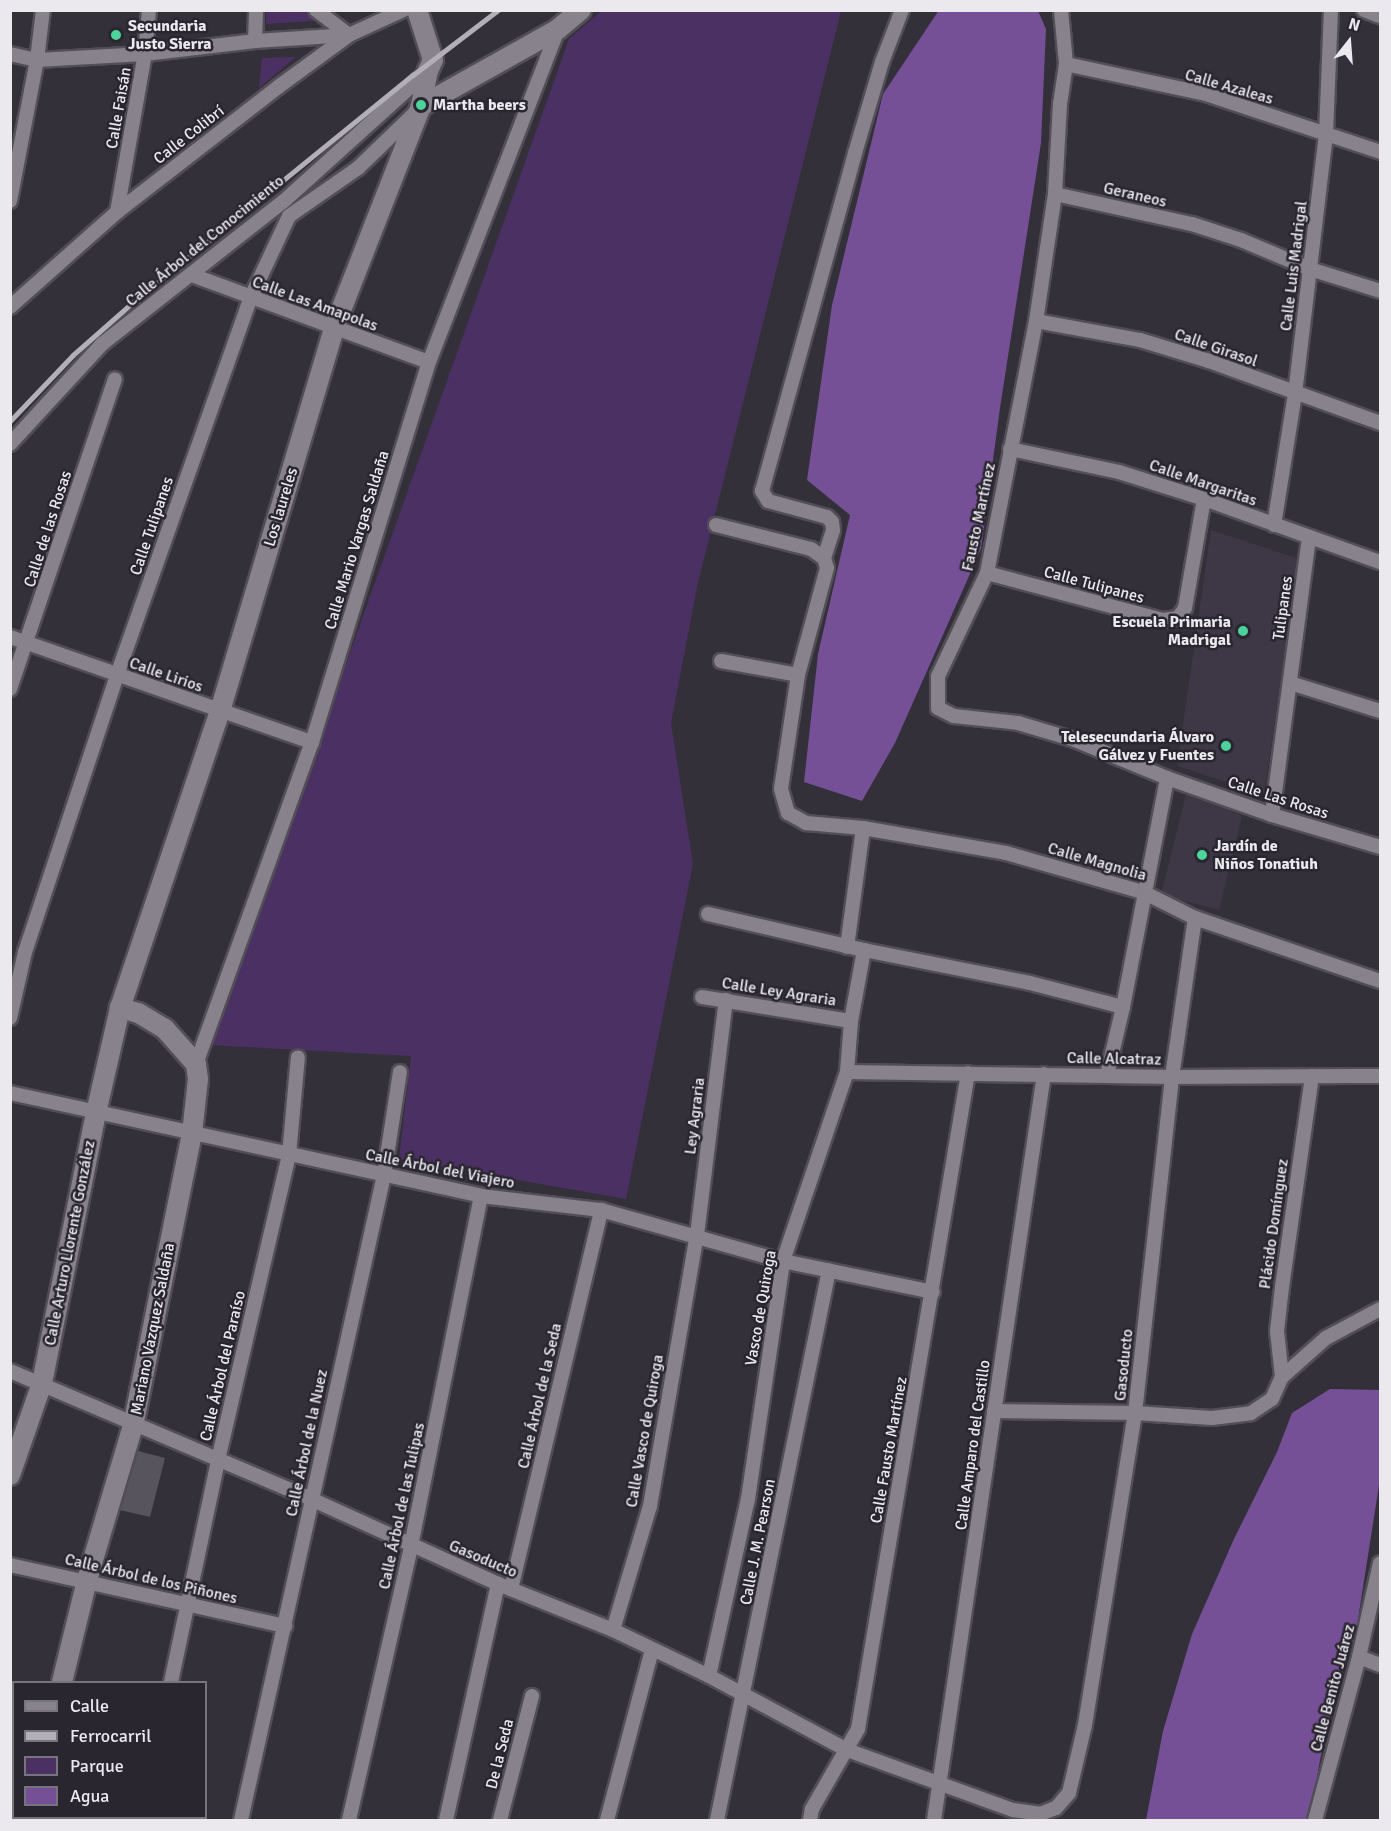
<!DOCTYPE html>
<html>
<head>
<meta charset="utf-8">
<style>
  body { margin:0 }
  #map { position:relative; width:1391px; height:1831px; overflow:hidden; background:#343039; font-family:Signika,sans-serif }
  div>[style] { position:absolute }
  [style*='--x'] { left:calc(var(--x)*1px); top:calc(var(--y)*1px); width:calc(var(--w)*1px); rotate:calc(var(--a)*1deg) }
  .built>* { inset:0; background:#3e3746 }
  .green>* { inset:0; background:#4b3063 }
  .water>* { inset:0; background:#755097 }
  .building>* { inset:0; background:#58545d }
  .roads { filter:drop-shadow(2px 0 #524e56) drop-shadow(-2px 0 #524e56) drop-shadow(0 2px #524e56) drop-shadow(0 -2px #524e56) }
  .street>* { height:14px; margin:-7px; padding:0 7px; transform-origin:7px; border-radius:7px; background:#87828c }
  .secondary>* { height:20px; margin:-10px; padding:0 10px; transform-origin:10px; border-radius:10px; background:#87828c }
  .rail>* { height:4.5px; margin:-2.25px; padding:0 2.25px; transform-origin:2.25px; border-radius:2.25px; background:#b3afb6 }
  .dots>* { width:16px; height:16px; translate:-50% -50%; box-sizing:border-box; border:3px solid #2a262f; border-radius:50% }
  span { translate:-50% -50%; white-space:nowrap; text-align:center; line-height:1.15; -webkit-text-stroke:5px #2a262f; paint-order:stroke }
  .poi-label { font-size:16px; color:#ebe8ee; font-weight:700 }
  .left { translate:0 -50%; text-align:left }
  .right { translate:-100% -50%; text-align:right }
  .street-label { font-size:16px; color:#ebe8ee }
  .frame { position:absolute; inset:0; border:12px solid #ebe8ee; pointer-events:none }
  .legend { position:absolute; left:12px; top:1681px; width:195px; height:138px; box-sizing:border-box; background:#2a262f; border:2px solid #77747b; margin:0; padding:8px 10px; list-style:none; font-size:18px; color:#ebe8ee }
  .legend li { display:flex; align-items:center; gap:12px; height:30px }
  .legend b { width:30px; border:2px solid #77747b }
  .north { position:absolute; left:1319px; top:12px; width:60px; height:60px; -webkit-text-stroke:4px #2a262f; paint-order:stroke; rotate:17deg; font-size:16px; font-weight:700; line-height:24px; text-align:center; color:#ebe8ee }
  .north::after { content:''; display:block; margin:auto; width:21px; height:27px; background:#ebe8ee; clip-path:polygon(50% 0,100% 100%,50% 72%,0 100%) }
</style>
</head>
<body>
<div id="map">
  <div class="built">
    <div style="clip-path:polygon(1211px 530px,1299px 559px,1264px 794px,1177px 766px)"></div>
    <div style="clip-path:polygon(1187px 791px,1242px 816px,1219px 910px,1161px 895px)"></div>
  </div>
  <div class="green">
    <div style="clip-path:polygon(266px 11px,313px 11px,327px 20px,266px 24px)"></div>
    <div style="clip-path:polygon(601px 11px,841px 11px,698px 582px,671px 723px,693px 864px,626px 1199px,399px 1159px,411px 1056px,210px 1045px,569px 39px)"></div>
    <div style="clip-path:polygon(296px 57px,259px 88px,262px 58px)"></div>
  </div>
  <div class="water">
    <div style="clip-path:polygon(939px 10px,1038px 11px,1046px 29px,1041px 143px,1000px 408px,981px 549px,895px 743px,862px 801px,804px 782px,818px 654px,850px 515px,807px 480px,832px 305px,883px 94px)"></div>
    <div style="clip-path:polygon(1330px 1389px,1380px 1390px,1380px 1479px,1356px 1632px,1336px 1693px,1320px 1760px,1310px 1820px,1146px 1820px,1163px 1731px,1192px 1634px,1234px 1539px,1277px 1452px,1292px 1413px)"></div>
  </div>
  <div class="building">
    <div style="clip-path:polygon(138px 1451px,165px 1458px,150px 1517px,120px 1510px)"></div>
  </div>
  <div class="roads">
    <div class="street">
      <div style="--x:316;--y:10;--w:41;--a:37.1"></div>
      <div style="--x:1061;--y:10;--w:54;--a:84.7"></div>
      <div style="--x:1066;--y:64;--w:40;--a:98.5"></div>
      <div style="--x:1060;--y:104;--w:90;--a:93.2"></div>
      <div style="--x:1055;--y:194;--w:128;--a:98.5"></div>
      <div style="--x:1036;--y:321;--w:257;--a:101"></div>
      <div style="--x:987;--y:573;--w:114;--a:115.4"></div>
      <div style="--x:938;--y:676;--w:32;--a:90"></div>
      <div style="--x:938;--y:708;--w:18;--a:27"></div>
      <div style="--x:954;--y:716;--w:64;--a:6.2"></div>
      <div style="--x:1018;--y:723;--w:59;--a:16.6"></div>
      <div style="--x:1075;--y:740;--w:100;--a:22.4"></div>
      <div style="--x:1167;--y:778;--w:111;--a:19.4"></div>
      <div style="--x:1272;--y:815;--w:113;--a:16.5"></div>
      <div style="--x:1364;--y:10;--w:17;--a:21"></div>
      <div style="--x:255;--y:41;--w:31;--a:-88"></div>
      <div style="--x:10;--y:54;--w:28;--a:13"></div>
      <div style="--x:37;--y:60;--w:108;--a:-3.2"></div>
      <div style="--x:145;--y:54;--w:111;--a:-6.7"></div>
      <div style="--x:255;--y:41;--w:94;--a:-3.7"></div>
      <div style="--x:1066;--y:64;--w:143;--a:12.1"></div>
      <div style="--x:1206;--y:94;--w:183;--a:18.4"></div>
      <div style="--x:1055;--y:194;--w:140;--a:12.4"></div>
      <div style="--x:1192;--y:224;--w:52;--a:18.1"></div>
      <div style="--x:1241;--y:240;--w:75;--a:22.8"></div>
      <div style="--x:1310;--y:269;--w:73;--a:17.4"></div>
      <div style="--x:10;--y:201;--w:144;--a:-79.2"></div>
      <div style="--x:37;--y:60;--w:50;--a:-83.2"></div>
      <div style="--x:117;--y:212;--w:160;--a:-80"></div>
      <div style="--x:145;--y:54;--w:44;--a:-84.8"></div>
      <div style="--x:192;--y:275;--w:252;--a:20.2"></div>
      <div style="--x:10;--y:307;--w:143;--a:-41.6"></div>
      <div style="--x:117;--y:212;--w:204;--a:-37.8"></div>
      <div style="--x:278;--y:87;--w:88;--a:-36.2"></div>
      <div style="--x:349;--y:35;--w:60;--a:-24.8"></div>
      <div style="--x:1036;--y:321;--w:106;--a:10.4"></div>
      <div style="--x:1140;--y:340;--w:72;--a:16.9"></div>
      <div style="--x:1209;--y:361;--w:182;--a:19.9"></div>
      <div style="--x:10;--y:444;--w:136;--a:-47.4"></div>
      <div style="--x:102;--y:344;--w:231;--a:-38.2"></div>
      <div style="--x:284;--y:201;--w:194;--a:-42.1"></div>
      <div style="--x:1010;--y:449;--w:111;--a:11.9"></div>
      <div style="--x:1119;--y:472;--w:89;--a:17.6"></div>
      <div style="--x:1204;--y:499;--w:187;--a:19.7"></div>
      <div style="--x:716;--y:525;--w:98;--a:14.2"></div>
      <div style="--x:811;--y:549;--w:16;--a:35"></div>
      <div style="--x:824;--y:558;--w:10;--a:73"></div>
      <div style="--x:827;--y:568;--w:111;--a:105.2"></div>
      <div style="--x:798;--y:675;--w:115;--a:98.5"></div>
      <div style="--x:781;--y:789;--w:25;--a:74"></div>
      <div style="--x:788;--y:813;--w:21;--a:29"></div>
      <div style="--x:806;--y:823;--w:57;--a:5"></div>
      <div style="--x:863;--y:828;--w:145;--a:9.9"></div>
      <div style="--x:1006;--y:853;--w:142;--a:15.9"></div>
      <div style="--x:1143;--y:892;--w:58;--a:26.6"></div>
      <div style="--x:1195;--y:918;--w:195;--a:18.8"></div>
      <div style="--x:1274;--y:525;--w:133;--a:-80.9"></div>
      <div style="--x:1295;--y:394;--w:262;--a:-83.2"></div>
      <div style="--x:1326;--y:134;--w:124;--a:-87.7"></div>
      <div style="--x:824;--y:558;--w:29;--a:-72"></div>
      <div style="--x:833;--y:530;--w:8;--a:-97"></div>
      <div style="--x:832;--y:522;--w:7;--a:-135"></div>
      <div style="--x:827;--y:517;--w:61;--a:-164.8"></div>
      <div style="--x:768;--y:501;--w:12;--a:-121"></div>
      <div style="--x:762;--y:491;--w:351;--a:-74.6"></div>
      <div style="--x:855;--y:153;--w:95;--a:-73.5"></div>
      <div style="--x:882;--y:62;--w:56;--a:-69"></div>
      <div style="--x:987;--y:573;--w:182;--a:15"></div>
      <div style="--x:1163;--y:620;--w:15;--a:-8"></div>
      <div style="--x:1178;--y:618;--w:12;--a:-55"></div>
      <div style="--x:1185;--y:608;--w:111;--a:-80.1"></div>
      <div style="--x:10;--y:637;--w:320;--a:19.2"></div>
      <div style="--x:721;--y:661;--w:78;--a:10.3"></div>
      <div style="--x:1290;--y:683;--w:94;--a:17.3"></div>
      <div style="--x:10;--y:689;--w:327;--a:-71.3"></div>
      <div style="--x:1272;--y:815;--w:280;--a:-82.4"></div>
      <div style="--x:708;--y:914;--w:160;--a:13"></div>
      <div style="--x:864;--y:950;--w:169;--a:11.2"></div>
      <div style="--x:1030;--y:983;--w:96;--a:14.5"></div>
      <div style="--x:847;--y:947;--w:120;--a:-82.3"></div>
      <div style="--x:702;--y:997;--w:151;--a:9.2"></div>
      <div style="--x:10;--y:1018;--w:68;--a:-77.2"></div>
      <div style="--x:25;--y:952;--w:292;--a:-71.6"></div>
      <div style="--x:117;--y:675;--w:399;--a:-70.5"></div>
      <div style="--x:250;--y:299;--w:92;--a:-64.8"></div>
      <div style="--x:289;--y:216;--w:84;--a:-34.8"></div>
      <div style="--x:358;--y:168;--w:81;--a:-44"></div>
      <div style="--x:196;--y:1064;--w:342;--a:-70.2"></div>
      <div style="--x:312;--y:742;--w:398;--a:-72.9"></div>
      <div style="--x:429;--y:362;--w:357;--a:-68.8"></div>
      <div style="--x:847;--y:1072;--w:325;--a:0.9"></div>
      <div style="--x:1172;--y:1077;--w:208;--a:-0.3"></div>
      <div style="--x:1107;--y:1075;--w:70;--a:-76.8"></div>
      <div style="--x:1123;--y:1007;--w:233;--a:-79.1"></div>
      <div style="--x:10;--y:1093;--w:482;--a:12.3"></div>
      <div style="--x:481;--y:1196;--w:121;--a:6.7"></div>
      <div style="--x:601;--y:1210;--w:189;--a:15.7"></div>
      <div style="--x:783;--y:1261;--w:153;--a:11.7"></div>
      <div style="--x:10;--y:1371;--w:327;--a:23"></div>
      <div style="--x:311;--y:1499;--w:205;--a:24.4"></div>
      <div style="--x:498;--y:1584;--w:124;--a:21.8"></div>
      <div style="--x:613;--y:1630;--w:106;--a:25.6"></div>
      <div style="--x:709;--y:1676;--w:157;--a:28.2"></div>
      <div style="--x:847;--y:1750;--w:177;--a:19.9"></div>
      <div style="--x:1013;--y:1810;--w:27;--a:8"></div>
      <div style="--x:1040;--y:1814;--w:17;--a:-21"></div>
      <div style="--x:1056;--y:1808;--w:20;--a:-49"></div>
      <div style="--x:1069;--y:1793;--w:70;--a:-76.8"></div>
      <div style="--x:1085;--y:1725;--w:316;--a:-80.9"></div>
      <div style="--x:1135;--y:1413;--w:338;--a:-83.7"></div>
      <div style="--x:1172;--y:1077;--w:161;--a:-81.8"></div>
      <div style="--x:1282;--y:1377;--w:46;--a:-96.2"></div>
      <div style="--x:1277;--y:1331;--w:44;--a:-83.5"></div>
      <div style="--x:1282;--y:1287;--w:213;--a:-81.9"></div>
      <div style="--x:994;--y:1411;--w:141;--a:0.8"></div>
      <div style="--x:1135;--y:1413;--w:77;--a:3.7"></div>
      <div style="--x:1212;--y:1418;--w:39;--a:-7"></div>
      <div style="--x:1251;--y:1413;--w:25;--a:-34"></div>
      <div style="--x:1272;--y:1399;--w:24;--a:-66"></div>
      <div style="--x:1282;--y:1377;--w:59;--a:-41.6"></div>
      <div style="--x:1326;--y:1338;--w:61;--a:-28.2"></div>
      <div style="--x:10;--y:1565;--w:282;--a:12.5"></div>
      <div style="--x:511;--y:1589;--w:390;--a:-76.6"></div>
      <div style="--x:613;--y:1630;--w:129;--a:-73.4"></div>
      <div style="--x:650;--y:1506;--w:275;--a:-80.2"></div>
      <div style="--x:697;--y:1235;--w:237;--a:-83"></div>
      <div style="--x:1359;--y:1657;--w:22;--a:21"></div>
      <div style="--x:709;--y:1676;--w:181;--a:-77.6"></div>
      <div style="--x:748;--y:1499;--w:241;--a:-81.6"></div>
      <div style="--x:783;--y:1261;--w:200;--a:-71.3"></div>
      <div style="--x:847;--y:1072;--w:51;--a:-85.5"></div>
      <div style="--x:851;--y:1021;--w:72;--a:-79.6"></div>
      <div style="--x:171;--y:1682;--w:227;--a:-78"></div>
      <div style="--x:218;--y:1460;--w:313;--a:-76.9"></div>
      <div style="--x:289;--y:1155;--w:98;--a:-84.8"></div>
      <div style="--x:10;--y:1809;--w:4;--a:0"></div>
      <div style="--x:49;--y:1818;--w:13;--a:9"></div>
      <div style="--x:140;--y:1820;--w:2;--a:-90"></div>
      <div style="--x:241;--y:1820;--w:661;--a:-77.5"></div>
      <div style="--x:384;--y:1175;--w:104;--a:-81.2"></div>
      <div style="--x:349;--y:1820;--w:281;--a:-77.2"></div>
      <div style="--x:411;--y:1546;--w:357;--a:-78.7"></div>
      <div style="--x:446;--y:1820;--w:242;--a:-77.6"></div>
      <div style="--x:500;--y:1820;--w:128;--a:-75.5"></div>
      <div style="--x:607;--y:1820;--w:176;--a:-75.2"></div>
      <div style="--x:717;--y:1820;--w:561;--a:-78.49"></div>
      <div style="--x:810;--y:1820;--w:11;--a:-80"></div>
      <div style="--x:812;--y:1809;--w:92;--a:-60.1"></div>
      <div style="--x:858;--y:1729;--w:665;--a:-80.48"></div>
      <div style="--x:934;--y:1820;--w:754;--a:-81.61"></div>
      <div style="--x:1315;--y:1820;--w:169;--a:-74.9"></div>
      <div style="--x:1359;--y:1657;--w:96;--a:-77.4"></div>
    </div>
    <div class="secondary">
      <div style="--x:421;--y:106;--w:157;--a:-29.3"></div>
      <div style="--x:558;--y:29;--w:30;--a:-40"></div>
      <div style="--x:10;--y:1475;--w:97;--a:-70.8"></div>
      <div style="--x:42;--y:1383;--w:275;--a:-78.7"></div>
      <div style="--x:96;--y:1113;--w:108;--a:-77.1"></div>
      <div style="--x:120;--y:1008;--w:313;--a:-71.4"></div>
      <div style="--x:220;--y:711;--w:400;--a:-73.4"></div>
      <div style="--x:334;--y:328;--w:238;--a:-68.6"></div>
      <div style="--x:421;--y:106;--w:36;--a:-79"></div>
      <div style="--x:428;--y:71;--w:12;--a:-66"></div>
      <div style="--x:433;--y:60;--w:52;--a:-107.7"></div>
      <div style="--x:62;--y:1682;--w:105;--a:-76.2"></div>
      <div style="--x:87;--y:1580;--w:161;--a:-73.4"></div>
      <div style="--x:133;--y:1426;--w:298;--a:-78.6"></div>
      <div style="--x:192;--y:1134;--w:55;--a:-83.8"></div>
      <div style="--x:198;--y:1079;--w:15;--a:-98"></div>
      <div style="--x:196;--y:1064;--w:47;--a:-131.5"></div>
      <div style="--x:165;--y:1029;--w:31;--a:-149"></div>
      <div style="--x:138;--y:1013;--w:19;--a:-164"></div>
      <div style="--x:27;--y:1820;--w:2;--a:-63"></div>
    </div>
  </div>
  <div class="rail">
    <div style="--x:10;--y:421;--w:91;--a:-46.3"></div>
    <div style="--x:73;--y:355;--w:79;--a:-41.4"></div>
    <div style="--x:132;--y:303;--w:362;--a:-39.1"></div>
    <div style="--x:413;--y:75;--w:107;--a:-37.4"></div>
  </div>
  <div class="dots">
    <div style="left:116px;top:35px;background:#4cd39b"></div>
    <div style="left:421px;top:105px;background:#4cd39b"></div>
    <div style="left:1243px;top:631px;background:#4cd39b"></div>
    <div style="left:1226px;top:746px;background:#4cd39b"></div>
    <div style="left:1202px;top:855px;background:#4cd39b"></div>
  </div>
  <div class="poi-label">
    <span class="left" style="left:128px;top:35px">Secundaria<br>Justo Sierra</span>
    <span class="left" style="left:433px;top:105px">Martha beers</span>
    <span class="right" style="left:1231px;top:631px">Escuela Primaria<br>Madrigal</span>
    <span class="right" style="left:1214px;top:746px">Telesecundaria Álvaro<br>Gálvez y Fuentes</span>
    <span class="left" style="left:1214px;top:855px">Jardín de<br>Niños Tonatiuh</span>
  </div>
  <div class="street-label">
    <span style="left:1229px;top:87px;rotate:16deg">Calle Azaleas</span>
    <span style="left:119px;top:108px;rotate:-80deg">Calle Faisán</span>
    <span style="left:189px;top:135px;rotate:-38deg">Calle Colibrí</span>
    <span style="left:1135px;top:195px;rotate:13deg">Geraneos</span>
    <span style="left:205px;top:241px;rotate:-39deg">Calle Árbol del Conocimiento</span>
    <span style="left:1294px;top:266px;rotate:-83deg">Calle Luis Madrigal</span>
    <span style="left:315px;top:304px;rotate:20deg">Calle Las Amapolas</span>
    <span style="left:1216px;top:348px;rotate:19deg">Calle Girasol</span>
    <span style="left:1203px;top:483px;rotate:19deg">Calle Margaritas</span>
    <span style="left:281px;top:507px;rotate:-73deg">Los laureles</span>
    <span style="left:979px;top:517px;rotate:-78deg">Fausto Martínez</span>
    <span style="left:152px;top:526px;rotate:-71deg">Calle Tulipanes</span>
    <span style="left:48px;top:529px;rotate:-72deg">Calle de las Rosas</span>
    <span style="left:357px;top:540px;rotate:-73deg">Calle Mario Vargas Saldaña</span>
    <span style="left:1094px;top:585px;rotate:15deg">Calle Tulipanes</span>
    <span style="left:1283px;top:608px;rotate:-82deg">Tulipanes</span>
    <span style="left:166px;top:675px;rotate:19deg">Calle Lirios</span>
    <span style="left:1278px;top:798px;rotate:18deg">Calle Las Rosas</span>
    <span style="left:1097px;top:862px;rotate:16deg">Calle Magnolia</span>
    <span style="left:779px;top:992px;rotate:9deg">Calle Ley Agraria</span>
    <span style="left:1114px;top:1059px;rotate:1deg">Calle Alcatraz</span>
    <span style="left:695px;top:1116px;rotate:-83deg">Ley Agraria</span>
    <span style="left:440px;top:1169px;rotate:11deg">Calle Árbol del Viajero</span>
    <span style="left:1274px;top:1224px;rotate:-82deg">Plácido Domínguez</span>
    <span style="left:70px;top:1243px;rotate:-79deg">Calle Arturo Llorente González</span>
    <span style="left:761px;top:1308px;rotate:-80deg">Vasco de Quiroga</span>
    <span style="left:153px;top:1329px;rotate:-79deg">Mariano Vazquez Saldaña</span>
    <span style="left:1124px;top:1365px;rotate:-84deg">Gasoducto</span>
    <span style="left:223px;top:1366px;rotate:-77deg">Calle Árbol del Paraíso</span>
    <span style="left:540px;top:1396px;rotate:-77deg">Calle Árbol de la Seda</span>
    <span style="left:645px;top:1431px;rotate:-80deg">Calle Vasco de Quiroga</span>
    <span style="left:307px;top:1443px;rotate:-78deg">Calle Árbol de la Nuez</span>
    <span style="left:973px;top:1445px;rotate:-82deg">Calle Amparo del Castillo</span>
    <span style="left:889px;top:1450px;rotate:-80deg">Calle Fausto Martínez</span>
    <span style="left:402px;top:1506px;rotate:-78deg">Calle Árbol de las Tulipas</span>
    <span style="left:758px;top:1542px;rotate:-79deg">Calle J. M. Pearson</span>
    <span style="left:483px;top:1559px;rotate:23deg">Gasoducto</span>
    <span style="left:151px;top:1579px;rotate:13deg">Calle Árbol de los Piñones</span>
    <span style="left:1333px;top:1688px;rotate:-75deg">Calle Benito Juárez</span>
    <span style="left:500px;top:1754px;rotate:-76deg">De la Seda</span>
  </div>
  <div class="frame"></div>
  <ul class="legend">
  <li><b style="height:8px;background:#87828c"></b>Calle</li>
  <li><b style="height:8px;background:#b3afb6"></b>Ferrocarril</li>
  <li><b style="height:16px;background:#4b3063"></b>Parque</li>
  <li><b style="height:16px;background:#755097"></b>Agua</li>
  </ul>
  <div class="north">N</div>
</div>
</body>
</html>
